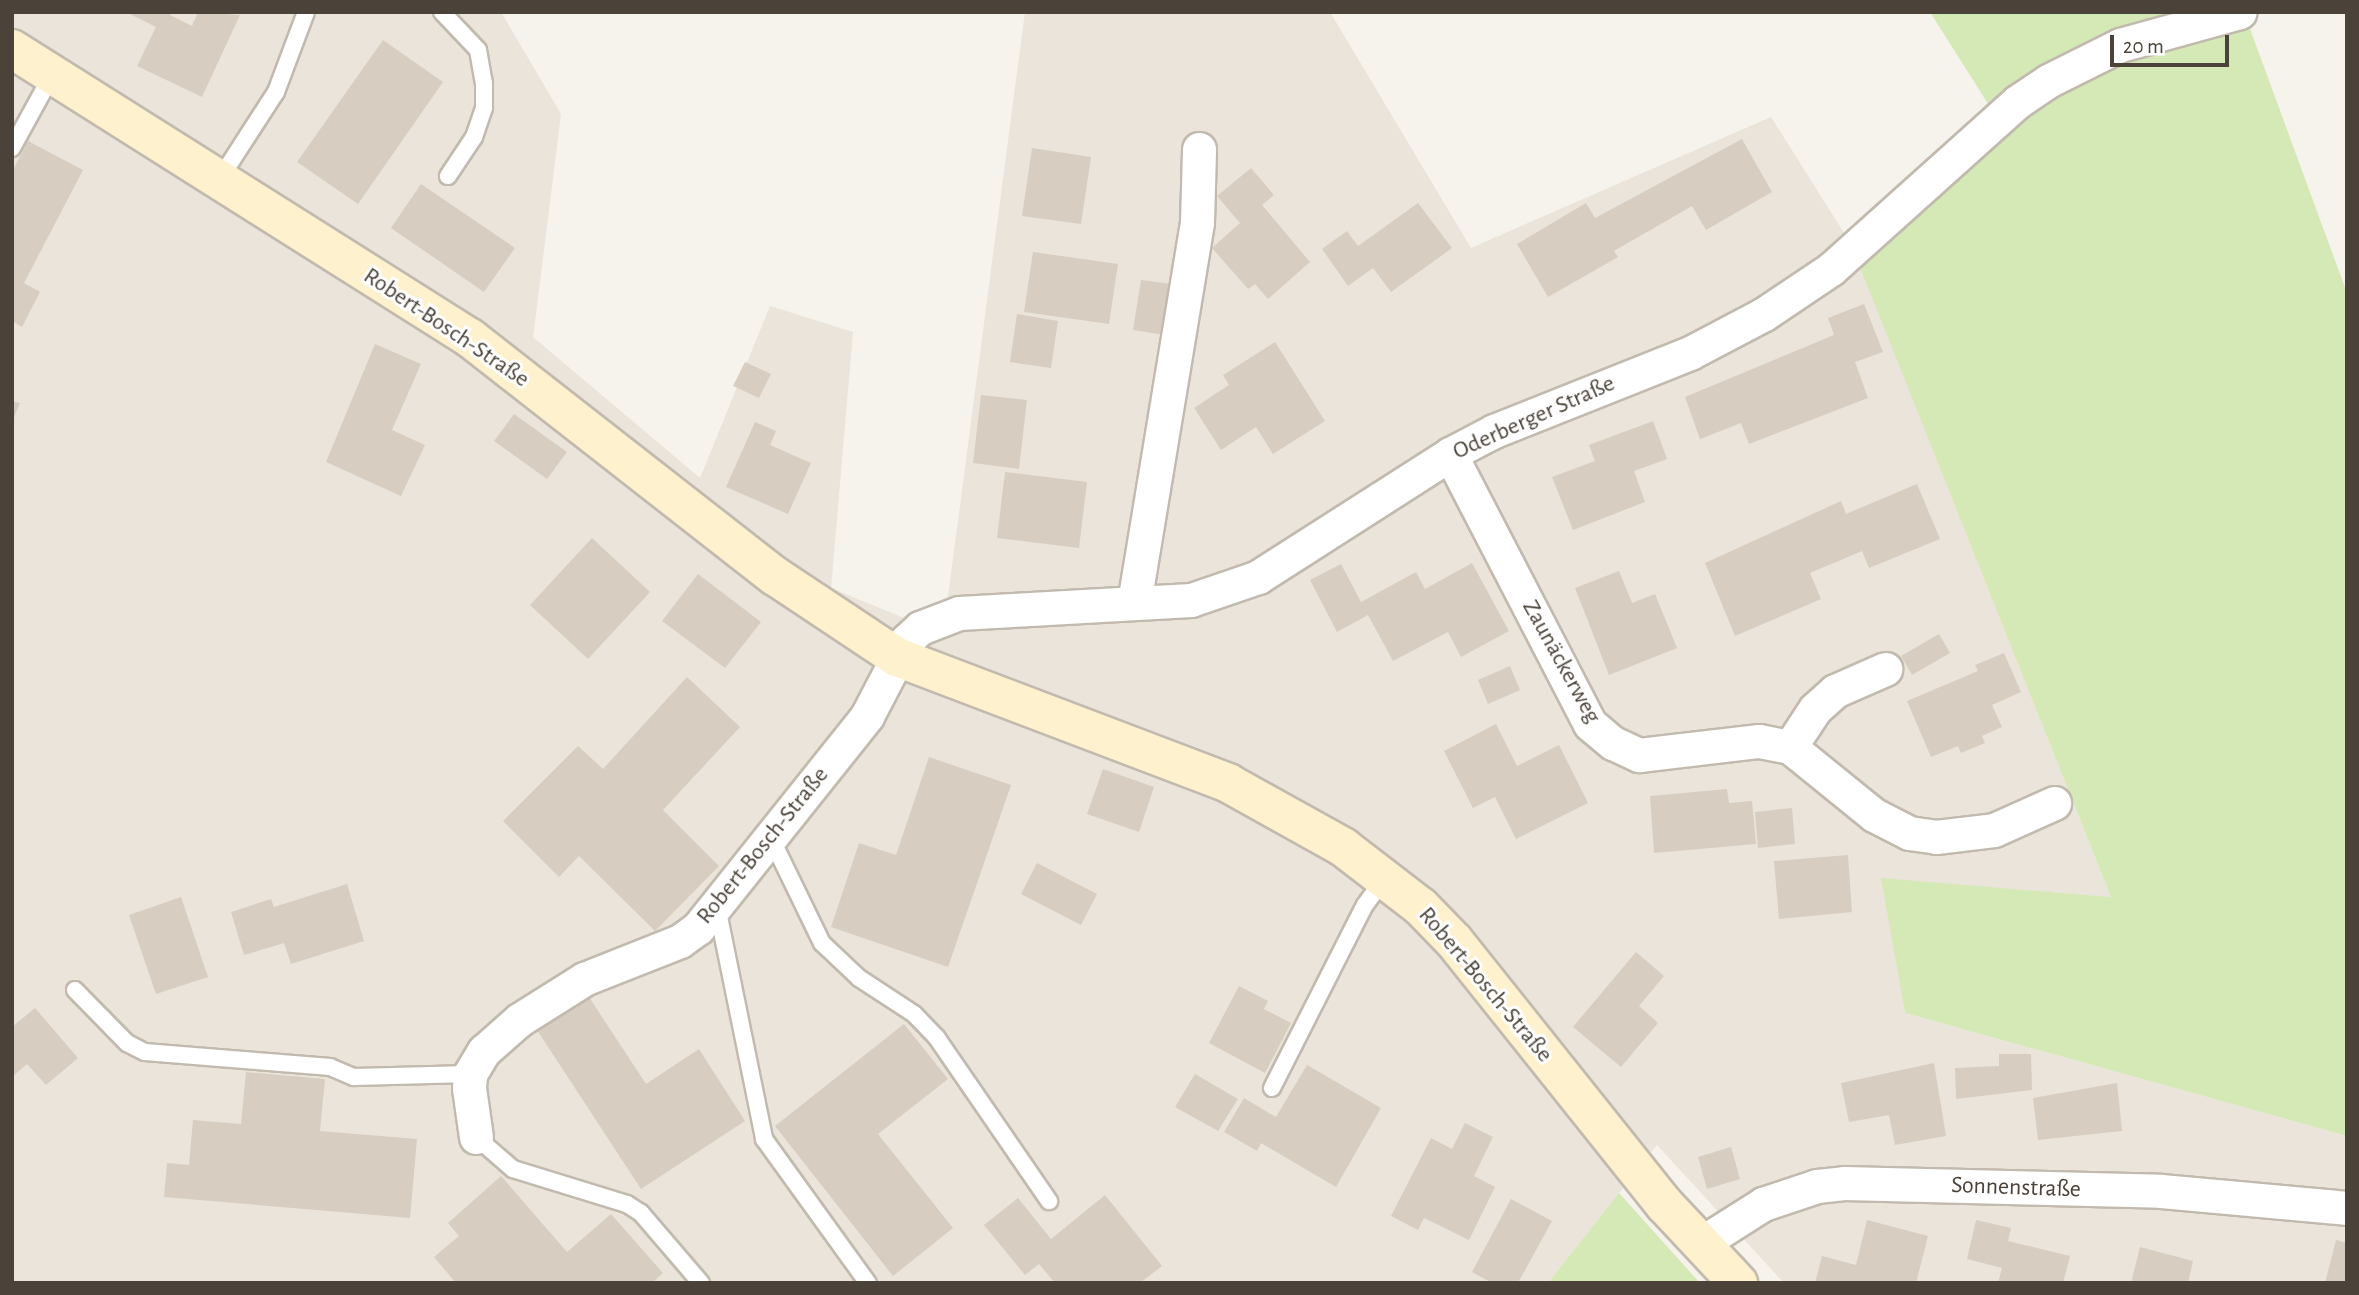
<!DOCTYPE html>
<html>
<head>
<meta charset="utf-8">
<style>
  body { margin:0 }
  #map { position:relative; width:2359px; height:1295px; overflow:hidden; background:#f6f2ec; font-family:"Alegreya Sans",sans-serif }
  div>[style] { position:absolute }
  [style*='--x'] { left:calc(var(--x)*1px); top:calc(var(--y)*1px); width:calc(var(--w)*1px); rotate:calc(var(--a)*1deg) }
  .residential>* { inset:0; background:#eae4da }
  .green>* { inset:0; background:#d4e9b6 }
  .building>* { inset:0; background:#d7cec1 }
  .roads { filter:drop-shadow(2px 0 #c2baae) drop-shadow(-2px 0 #c2baae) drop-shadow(0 2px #c2baae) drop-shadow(0 -2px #c2baae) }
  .service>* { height:16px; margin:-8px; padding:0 8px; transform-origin:8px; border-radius:8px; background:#fff }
  .minor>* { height:33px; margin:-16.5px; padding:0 16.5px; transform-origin:16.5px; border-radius:16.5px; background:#fff }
  .secondary>* { height:38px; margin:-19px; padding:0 19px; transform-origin:19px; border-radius:19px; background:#fef1ce }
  span { translate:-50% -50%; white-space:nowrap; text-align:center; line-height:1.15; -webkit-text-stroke:6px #fff; paint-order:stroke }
  .street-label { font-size:24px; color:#4b4339 }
  .frame { position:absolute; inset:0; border:14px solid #4b4339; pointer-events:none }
  .scale { position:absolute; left:2110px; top:35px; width:119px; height:32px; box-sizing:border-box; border:4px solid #4b4339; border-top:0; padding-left:9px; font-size:21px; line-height:24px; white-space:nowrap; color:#4b4339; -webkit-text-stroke:5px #fff; paint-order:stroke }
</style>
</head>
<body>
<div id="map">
  <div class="residential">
    <div style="clip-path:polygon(12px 12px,501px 12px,561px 114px,533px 337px,700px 478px,770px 306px,853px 332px,831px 588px,909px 620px,946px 612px,1025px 12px,1330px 12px,1471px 248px,1771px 117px,1851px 244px,2111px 897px,1882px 879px,1905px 1013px,2347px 1136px,2347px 1283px,1784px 1283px,1657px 1145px,1548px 1283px,12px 1283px)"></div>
  </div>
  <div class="green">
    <div style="clip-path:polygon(1930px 12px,2203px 12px,1997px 118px)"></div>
    <div style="clip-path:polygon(2246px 18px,2347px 293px,2347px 1136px,1905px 1013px,1881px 878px,2111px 897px,1857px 260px,1956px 169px,2074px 78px)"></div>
    <div style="clip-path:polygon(1619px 1193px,1700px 1283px,1548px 1283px)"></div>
  </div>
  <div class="building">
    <div style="clip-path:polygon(126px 12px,171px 12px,170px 15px,192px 26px,198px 12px,240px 15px,202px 97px,137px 66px,156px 27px)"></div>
    <div style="clip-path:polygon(383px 40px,443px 82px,358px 204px,297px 162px)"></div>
    <div style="clip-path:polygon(1742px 139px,1772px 192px,1706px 230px,1692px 206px,1614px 251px,1618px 257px,1548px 297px,1517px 244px,1586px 203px,1595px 218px)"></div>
    <div style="clip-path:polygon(28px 141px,83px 170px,24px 283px,40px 292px,22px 327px,12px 321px,12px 172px)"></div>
    <div style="clip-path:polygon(1032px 148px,1091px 157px,1081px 224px,1022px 216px)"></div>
    <div style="clip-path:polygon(1251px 168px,1274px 195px,1262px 205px,1310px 262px,1268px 299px,1255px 284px,1248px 289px,1212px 248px,1240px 223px,1217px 196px)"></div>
    <div style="clip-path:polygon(421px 184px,515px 248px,484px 292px,391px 228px)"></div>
    <div style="clip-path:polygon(1418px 203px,1452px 248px,1391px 292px,1373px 268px,1348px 286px,1322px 249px,1347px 231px,1358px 246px)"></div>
    <div style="clip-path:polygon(1033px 252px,1118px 264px,1109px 324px,1024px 312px)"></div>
    <div style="clip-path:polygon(1141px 280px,1172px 284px,1165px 335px,1133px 330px)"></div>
    <div style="clip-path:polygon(1864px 304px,1883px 352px,1855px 362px,1868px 398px,1749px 444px,1741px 423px,1700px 439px,1685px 397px,1834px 335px,1828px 318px)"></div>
    <div style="clip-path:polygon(1017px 314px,1058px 321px,1051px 368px,1010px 362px)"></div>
    <div style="clip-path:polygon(1275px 342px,1325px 421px,1273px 454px,1256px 427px,1221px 450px,1194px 408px,1229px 385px,1223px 375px)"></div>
    <div style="clip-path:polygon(375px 344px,421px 364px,392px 430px,425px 445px,401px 496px,326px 462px)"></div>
    <div style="clip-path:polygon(745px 362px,771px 374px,759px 398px,733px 386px)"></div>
    <div style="clip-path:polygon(981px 395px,1027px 400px,1019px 469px,973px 463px)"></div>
    <div style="clip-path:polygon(12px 401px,20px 403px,12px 422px)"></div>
    <div style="clip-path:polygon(514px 414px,567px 452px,547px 479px,494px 441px)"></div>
    <div style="clip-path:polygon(1653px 421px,1667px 459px,1634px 471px,1645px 502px,1573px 530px,1552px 477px,1595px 461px,1589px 445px)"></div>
    <div style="clip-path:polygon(755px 422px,776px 431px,770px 445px,811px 463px,788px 514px,726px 487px)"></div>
    <div style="clip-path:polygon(1005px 472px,1087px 482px,1079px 548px,997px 538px)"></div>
    <div style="clip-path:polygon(1917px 484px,1940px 539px,1869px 568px,1862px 551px,1810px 573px,1821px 599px,1735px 636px,1705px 563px,1841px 501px,1846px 514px)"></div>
    <div style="clip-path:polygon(592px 538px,650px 592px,588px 659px,530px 605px)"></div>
    <div style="clip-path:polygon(1472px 563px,1509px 631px,1461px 657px,1448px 632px,1393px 661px,1368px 615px,1337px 632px,1310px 580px,1341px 564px,1361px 602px,1416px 572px,1425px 589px)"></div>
    <div style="clip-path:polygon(1619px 571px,1632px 603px,1655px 594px,1677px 648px,1609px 675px,1575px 588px)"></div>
    <div style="clip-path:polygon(698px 574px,761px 622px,725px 668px,662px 621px)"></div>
    <div style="clip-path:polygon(1939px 634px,1950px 653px,1912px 675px,1901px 656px)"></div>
    <div style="clip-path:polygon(2004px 653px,2021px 692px,1992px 705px,2002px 727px,1982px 736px,1985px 743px,1961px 753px,1958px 746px,1931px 757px,1907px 701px,1978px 671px,1975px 665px)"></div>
    <div style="clip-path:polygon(1510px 666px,1520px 690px,1488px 704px,1478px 680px)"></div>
    <div style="clip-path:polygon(687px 677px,740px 727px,663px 810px,719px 866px,655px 931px,579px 856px,559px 877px,503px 821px,578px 746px,603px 769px)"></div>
    <div style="clip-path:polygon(1496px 724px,1517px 766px,1559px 745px,1588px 803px,1516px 839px,1495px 797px,1473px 808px,1444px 751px)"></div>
    <div style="clip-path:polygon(929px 757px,1011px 785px,948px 967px,831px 927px,859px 843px,896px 855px)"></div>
    <div style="clip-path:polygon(1103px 769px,1154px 787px,1139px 832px,1087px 814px)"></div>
    <div style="clip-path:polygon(1727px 789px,1729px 803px,1752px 801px,1756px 844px,1654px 853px,1650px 796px)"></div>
    <div style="clip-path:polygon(1792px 808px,1795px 844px,1758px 848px,1755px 812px)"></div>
    <div style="clip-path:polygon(1848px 855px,1852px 912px,1779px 919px,1774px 861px)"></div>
    <div style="clip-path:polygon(1037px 863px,1097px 894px,1081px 925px,1021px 894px)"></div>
    <div style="clip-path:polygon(347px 884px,364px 941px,291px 964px,284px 943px,244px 955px,231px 912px,271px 899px,274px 907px)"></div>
    <div style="clip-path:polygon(181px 897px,208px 977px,156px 994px,129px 915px)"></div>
    <div style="clip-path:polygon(1636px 952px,1664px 976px,1639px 1006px,1658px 1023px,1621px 1067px,1573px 1027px)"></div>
    <div style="clip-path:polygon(1239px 986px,1268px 1001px,1264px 1009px,1291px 1023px,1265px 1073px,1209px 1043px)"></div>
    <div style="clip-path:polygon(587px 994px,646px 1084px,699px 1049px,745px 1121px,641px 1189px,535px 1027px)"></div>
    <div style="clip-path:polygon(35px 1008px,78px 1058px,46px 1085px,27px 1064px,12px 1077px,12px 1027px)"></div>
    <div style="clip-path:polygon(904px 1024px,948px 1079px,878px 1134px,953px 1228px,893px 1276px,775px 1126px)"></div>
    <div style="clip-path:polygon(1999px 1054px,2031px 1054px,2032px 1090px,1956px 1099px,1955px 1068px,1999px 1066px)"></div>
    <div style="clip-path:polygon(1934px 1063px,1946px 1136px,1895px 1145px,1889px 1115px,1849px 1122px,1841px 1083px)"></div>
    <div style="clip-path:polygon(1307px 1065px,1381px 1108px,1336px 1187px,1261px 1143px,1257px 1151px,1224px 1132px,1244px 1098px,1276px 1117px)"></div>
    <div style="clip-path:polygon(246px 1072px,325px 1079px,320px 1131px,417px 1139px,410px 1218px,164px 1197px,167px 1163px,189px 1165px,193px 1120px,241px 1124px)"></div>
    <div style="clip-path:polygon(1195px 1074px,1238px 1099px,1218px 1131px,1175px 1107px)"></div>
    <div style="clip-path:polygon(2117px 1083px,2122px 1131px,2038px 1140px,2033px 1098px)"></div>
    <div style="clip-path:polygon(1465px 1123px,1493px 1137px,1474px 1176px,1495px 1187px,1469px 1240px,1424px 1218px,1418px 1230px,1391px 1216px,1431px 1138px,1452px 1149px)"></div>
    <div style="clip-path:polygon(1731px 1147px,1740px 1179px,1707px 1189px,1698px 1157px)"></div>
    <div style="clip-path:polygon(501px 1176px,567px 1252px,611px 1214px,663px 1273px,652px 1283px,456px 1283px,434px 1257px,459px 1236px,448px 1223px)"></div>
    <div style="clip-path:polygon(1105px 1195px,1162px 1266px,1140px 1283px,1055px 1283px,1039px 1264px,1025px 1275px,984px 1225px,1018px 1198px,1051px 1239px)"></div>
    <div style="clip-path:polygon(1511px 1199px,1552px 1221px,1518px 1283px,1492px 1283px,1472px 1272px)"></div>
    <div style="clip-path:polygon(1867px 1220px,1928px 1236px,1916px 1283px,1815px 1283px,1822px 1256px,1856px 1265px)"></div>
    <div style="clip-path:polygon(1976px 1220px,2011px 1228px,2008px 1241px,2070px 1256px,2063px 1283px,1998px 1283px,2002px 1268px,1967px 1259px)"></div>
    <div style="clip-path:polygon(2336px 1240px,2347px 1243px,2347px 1283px,2325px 1283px)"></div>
    <div style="clip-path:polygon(2140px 1247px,2193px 1261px,2188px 1283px,2131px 1283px)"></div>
  </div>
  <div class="roads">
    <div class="service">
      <div style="--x:442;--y:12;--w:52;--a:46.5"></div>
      <div style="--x:478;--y:50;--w:34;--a:80"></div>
      <div style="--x:484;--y:83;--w:25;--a:90"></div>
      <div style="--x:484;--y:108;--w:31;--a:109"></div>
      <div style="--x:474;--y:137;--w:47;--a:123.7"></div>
      <div style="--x:12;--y:148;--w:83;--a:-61.3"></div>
      <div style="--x:219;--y:180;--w:105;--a:-57.1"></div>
      <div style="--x:276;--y:92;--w:85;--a:-69.4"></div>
      <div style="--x:771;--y:838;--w:117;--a:64.1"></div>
      <div style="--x:822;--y:943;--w:51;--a:43.4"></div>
      <div style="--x:859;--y:978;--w:66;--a:33.2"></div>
      <div style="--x:914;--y:1014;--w:33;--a:46"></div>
      <div style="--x:937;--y:1038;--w:198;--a:55.5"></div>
      <div style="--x:717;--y:907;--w:237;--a:78.5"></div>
      <div style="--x:764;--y:1139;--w:178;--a:54.2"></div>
      <div style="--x:75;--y:990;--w:74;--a:45.5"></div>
      <div style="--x:127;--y:1043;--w:20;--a:27"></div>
      <div style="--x:145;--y:1052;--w:186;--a:4.6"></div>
      <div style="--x:330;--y:1067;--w:26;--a:23"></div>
      <div style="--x:354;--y:1077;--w:116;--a:-1.5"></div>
      <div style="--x:1272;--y:1088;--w:205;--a:-63.1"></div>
      <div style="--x:1365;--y:905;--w:34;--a:-54"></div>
      <div style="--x:476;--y:1137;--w:49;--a:40.9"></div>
      <div style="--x:513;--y:1169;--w:119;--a:17.1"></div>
      <div style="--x:627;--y:1204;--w:17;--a:33"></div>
      <div style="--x:641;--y:1213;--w:92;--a:49.4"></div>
    </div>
    <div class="minor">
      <div style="--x:1450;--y:454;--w:304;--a:62.6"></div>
      <div style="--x:1590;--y:724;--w:30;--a:40"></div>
      <div style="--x:1613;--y:743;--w:29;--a:25"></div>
      <div style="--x:1639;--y:755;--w:121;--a:-6.7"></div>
      <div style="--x:1759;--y:741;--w:32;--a:11"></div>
      <div style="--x:1790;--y:747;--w:108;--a:39"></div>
      <div style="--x:1874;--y:815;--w:39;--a:27"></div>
      <div style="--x:1909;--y:833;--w:27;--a:8"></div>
      <div style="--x:1936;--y:837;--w:58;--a:-6.9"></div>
      <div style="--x:1994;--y:830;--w:66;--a:-24.2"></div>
      <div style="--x:1134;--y:603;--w:386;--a:-80.6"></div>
      <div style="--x:1197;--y:222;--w:73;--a:-88.4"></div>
      <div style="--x:1790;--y:747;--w:45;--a:-56.7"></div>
      <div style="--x:1815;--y:709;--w:27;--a:-42"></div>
      <div style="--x:1835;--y:691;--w:55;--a:-23.7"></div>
      <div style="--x:476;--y:1137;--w:49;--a:-98.1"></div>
      <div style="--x:469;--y:1088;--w:14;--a:-86"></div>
      <div style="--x:470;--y:1074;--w:27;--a:-59"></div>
      <div style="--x:484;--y:1051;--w:47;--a:-41.5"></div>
      <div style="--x:519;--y:1020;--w:77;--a:-32.2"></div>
      <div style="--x:584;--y:979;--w:103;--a:-21.6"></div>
      <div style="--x:680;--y:941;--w:22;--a:-36"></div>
      <div style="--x:698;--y:928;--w:271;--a:-51.4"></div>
      <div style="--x:867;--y:716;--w:85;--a:-62.5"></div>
      <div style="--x:906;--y:641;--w:19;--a:-43"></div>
      <div style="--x:920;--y:628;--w:42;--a:-21"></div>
      <div style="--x:959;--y:613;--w:232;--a:-3.2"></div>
      <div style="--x:1191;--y:600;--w:71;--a:-18.9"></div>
      <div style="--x:1258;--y:577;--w:228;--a:-32.6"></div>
      <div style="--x:1450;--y:454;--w:50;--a:-27.6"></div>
      <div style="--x:1494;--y:431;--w:211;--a:-21.7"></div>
      <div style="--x:1690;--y:353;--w:84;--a:-27.8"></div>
      <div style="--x:1764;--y:314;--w:81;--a:-33.9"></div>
      <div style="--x:1831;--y:269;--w:250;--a:-41.9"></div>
      <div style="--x:2017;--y:102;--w:37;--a:-34"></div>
      <div style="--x:2048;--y:81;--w:80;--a:-26.6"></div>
      <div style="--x:2120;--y:45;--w:124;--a:-15.4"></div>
      <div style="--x:1700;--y:1244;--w:75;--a:-32.4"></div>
      <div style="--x:1763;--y:1204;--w:57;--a:-18.4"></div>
      <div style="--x:1817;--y:1186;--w:27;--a:-6"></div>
      <div style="--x:1844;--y:1183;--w:317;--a:1.4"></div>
      <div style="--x:2161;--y:1191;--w:187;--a:5.2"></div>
    </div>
    <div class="secondary">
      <div style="--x:12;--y:49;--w:542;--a:32.25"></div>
      <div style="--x:470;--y:338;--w:387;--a:38"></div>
      <div style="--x:775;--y:576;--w:146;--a:33.6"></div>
      <div style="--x:897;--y:657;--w:354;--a:20.8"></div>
      <div style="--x:1228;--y:783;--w:132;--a:29.1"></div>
      <div style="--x:1343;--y:847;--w:98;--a:37.6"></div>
      <div style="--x:1421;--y:907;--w:47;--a:45.9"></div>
      <div style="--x:1454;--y:941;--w:338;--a:51.4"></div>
      <div style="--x:1665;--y:1205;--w:107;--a:46.9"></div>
    </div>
  </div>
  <div class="street-label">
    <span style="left:446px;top:328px;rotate:34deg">Robert-Bosch-Straße</span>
    <span style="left:1534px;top:418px;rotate:-24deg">Oderberger Straße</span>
    <span style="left:1561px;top:662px;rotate:61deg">Zaunäckerweg</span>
    <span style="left:763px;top:846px;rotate:-51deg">Robert-Bosch-Straße</span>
    <span style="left:1485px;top:985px;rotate:50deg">Robert-Bosch-Straße</span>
    <span style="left:2016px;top:1188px;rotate:2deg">Sonnenstraße</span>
  </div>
  <div class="frame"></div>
  <div class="scale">20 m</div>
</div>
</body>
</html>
